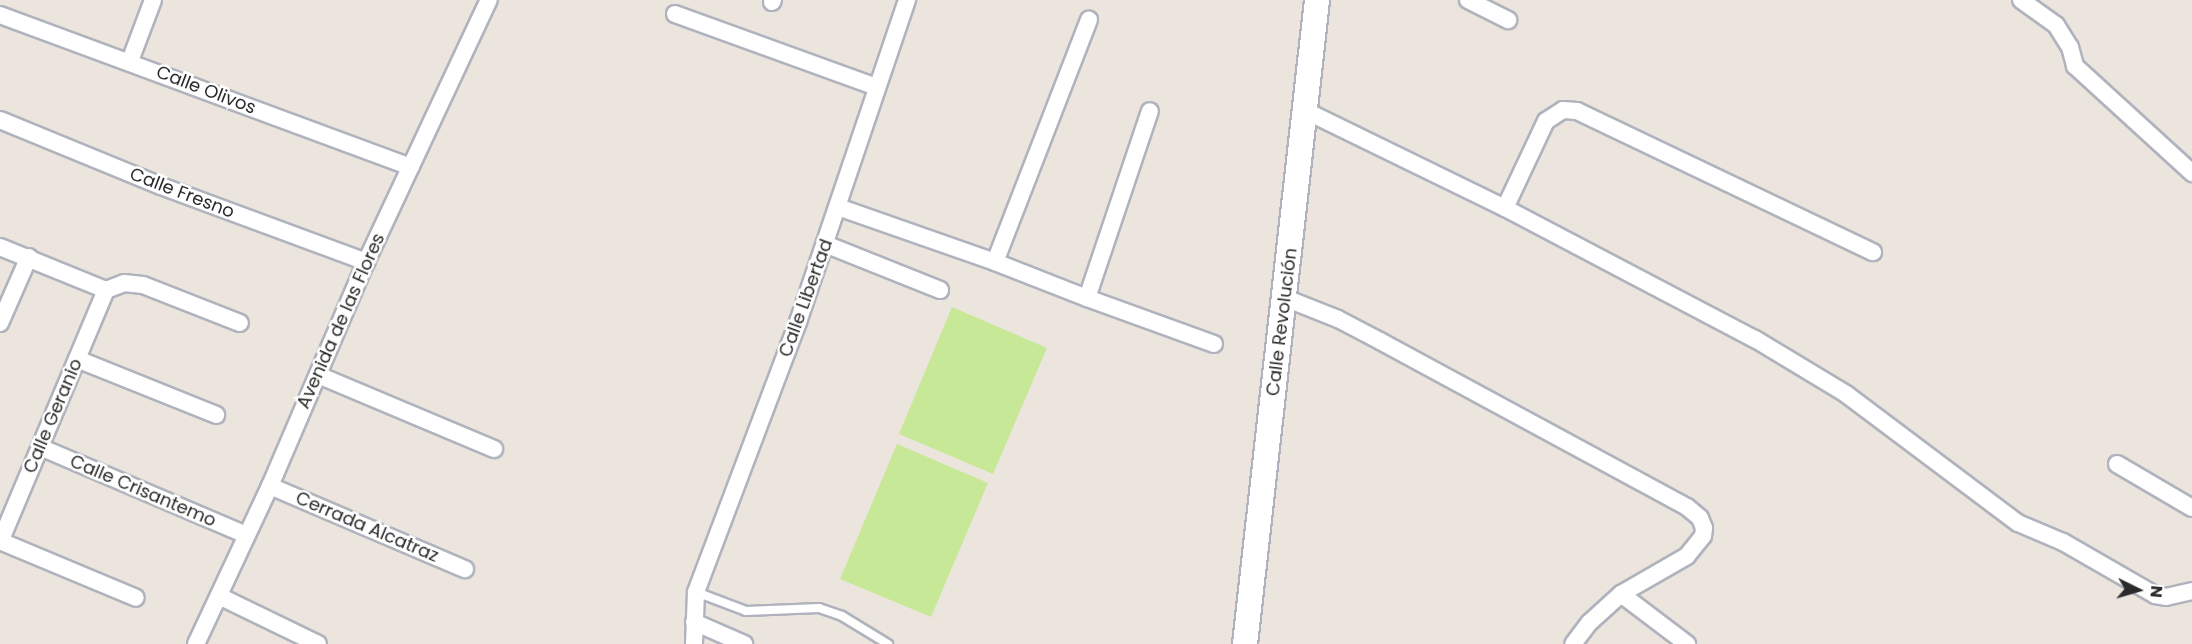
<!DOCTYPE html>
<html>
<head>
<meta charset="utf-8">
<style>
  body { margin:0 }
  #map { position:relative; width:2192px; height:644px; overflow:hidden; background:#ece5dd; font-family:Poppins,sans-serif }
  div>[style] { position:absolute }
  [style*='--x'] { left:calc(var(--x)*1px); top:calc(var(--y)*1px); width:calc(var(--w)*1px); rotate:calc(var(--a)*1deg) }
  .pitch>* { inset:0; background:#c7e897 }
  .roads { filter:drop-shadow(2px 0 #b0b3bd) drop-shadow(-2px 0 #b0b3bd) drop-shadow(0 2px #b0b3bd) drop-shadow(0 -2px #b0b3bd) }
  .lane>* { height:8px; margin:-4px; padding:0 4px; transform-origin:4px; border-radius:4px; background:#fff }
  .street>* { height:16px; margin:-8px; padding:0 8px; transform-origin:8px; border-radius:8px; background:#fff }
  .secondary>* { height:24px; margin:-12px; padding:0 12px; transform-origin:12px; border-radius:12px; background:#fff }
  span { translate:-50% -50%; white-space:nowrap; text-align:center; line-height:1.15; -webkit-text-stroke:5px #fff; paint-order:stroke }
  .street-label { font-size:18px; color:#2a2a2a }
  .north { position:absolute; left:2108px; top:560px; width:60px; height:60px; -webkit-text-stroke:4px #fff; paint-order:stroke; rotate:95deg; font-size:16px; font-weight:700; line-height:24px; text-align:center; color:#2a2a2a }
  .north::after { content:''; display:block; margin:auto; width:21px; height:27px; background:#2a2a2a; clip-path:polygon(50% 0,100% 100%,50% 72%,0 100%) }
</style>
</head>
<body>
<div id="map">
  <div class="pitch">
    <div style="clip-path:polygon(952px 307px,1047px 348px,993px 474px,899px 434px)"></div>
    <div style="clip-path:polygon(897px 444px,988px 483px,931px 617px,840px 579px)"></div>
  </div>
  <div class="roads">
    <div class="lane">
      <div style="--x:696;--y:592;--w:53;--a:20.8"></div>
      <div style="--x:746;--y:611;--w:73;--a:-2.4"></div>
      <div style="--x:819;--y:608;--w:24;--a:19"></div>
      <div style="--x:842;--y:616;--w:54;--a:31.3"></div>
    </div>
    <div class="street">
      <div style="--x:1468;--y:0;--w:45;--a:26.6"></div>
      <div style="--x:2021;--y:0;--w:43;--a:35.5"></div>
      <div style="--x:2056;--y:25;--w:26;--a:58"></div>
      <div style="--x:2070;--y:47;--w:20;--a:75"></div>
      <div style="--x:2075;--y:66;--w:159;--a:42.4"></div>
      <div style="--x:772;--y:2;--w:2;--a:-63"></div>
      <div style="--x:675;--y:14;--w:215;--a:19.9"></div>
      <div style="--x:0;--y:15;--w:438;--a:20.3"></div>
      <div style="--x:130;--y:61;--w:65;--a:-69.3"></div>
      <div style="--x:1306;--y:111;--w:221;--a:26"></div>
      <div style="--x:1505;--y:208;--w:282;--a:27.7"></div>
      <div style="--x:1755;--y:339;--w:106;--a:31.1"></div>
      <div style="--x:1846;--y:394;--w:215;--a:36.9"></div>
      <div style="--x:2018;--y:523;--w:49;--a:22.9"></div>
      <div style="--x:2063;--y:542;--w:106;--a:29.9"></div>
      <div style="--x:2155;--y:595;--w:11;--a:10"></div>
      <div style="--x:2166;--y:597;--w:27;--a:-13"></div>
      <div style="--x:0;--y:120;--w:174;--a:22.3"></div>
      <div style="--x:161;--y:186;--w:219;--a:20.3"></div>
      <div style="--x:838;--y:207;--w:166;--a:19.3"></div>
      <div style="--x:995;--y:262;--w:99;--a:21.4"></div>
      <div style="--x:1087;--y:298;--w:197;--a:-71.4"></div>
      <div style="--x:1505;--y:208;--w:96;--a:-64.8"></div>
      <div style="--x:1546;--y:121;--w:20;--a:-33"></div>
      <div style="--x:1563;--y:110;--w:14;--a:4"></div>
      <div style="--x:1577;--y:111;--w:328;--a:25.5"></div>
      <div style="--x:825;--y:244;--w:124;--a:21.8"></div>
      <div style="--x:0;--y:247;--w:114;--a:22.1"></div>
      <div style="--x:995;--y:262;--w:260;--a:-68.8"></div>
      <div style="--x:106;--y:290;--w:19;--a:-21"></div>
      <div style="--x:124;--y:283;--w:19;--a:6"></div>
      <div style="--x:143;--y:285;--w:104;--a:21.4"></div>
      <div style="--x:1087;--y:298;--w:135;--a:19.9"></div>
      <div style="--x:1285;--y:298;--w:57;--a:21.6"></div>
      <div style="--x:1338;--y:319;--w:47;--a:27.6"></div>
      <div style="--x:1380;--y:341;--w:349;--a:28.4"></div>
      <div style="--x:1687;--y:507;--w:17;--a:40"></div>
      <div style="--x:1700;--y:518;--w:11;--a:68"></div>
      <div style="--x:1704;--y:528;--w:8;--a:97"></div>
      <div style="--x:1703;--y:536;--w:26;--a:129"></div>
      <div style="--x:1687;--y:556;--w:76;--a:150.1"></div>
      <div style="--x:1621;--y:594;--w:43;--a:137.8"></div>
      <div style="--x:1589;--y:623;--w:26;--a:127"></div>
      <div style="--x:0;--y:323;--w:72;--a:-66.3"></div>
      <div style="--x:77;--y:359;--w:150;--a:21.9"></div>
      <div style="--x:318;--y:375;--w:191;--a:22.8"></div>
      <div style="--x:40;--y:447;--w:224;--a:23.1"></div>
      <div style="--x:2117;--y:464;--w:87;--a:30.4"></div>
      <div style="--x:270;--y:486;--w:212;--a:23.1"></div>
      <div style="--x:0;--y:541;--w:147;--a:22.7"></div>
      <div style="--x:0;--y:542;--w:273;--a:-67.2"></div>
      <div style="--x:1621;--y:594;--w:83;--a:37.1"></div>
      <div style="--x:219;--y:596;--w:110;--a:25.9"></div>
      <div style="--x:694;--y:622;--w:55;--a:23.7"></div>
      <div style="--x:196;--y:644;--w:174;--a:-64.9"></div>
      <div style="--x:270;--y:486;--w:244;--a:-66.8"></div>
      <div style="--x:366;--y:262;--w:289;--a:-64.9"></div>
      <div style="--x:694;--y:644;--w:52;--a:-87.8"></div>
      <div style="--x:696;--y:592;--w:289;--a:-69.3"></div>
      <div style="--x:798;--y:322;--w:340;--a:-71.3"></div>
    </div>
    <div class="secondary">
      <div style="--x:1245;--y:644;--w:648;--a:-83.62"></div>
    </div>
  </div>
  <div class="street-label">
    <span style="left:206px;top:90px;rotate:21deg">Calle Olivos</span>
    <span style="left:182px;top:193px;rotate:21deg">Calle Fresno</span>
    <span style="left:806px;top:298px;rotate:-70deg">Calle Libertad</span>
    <span style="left:341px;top:321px;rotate:-66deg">Avenida de las Flores</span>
    <span style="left:1282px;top:322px;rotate:-83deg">Calle Revolución</span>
    <span style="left:53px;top:416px;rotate:-67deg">Calle Geranio</span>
    <span style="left:143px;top:491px;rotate:23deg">Calle Crisantemo</span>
    <span style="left:367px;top:527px;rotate:23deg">Cerrada Alcatraz</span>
  </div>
  <div class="north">N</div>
</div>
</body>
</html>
